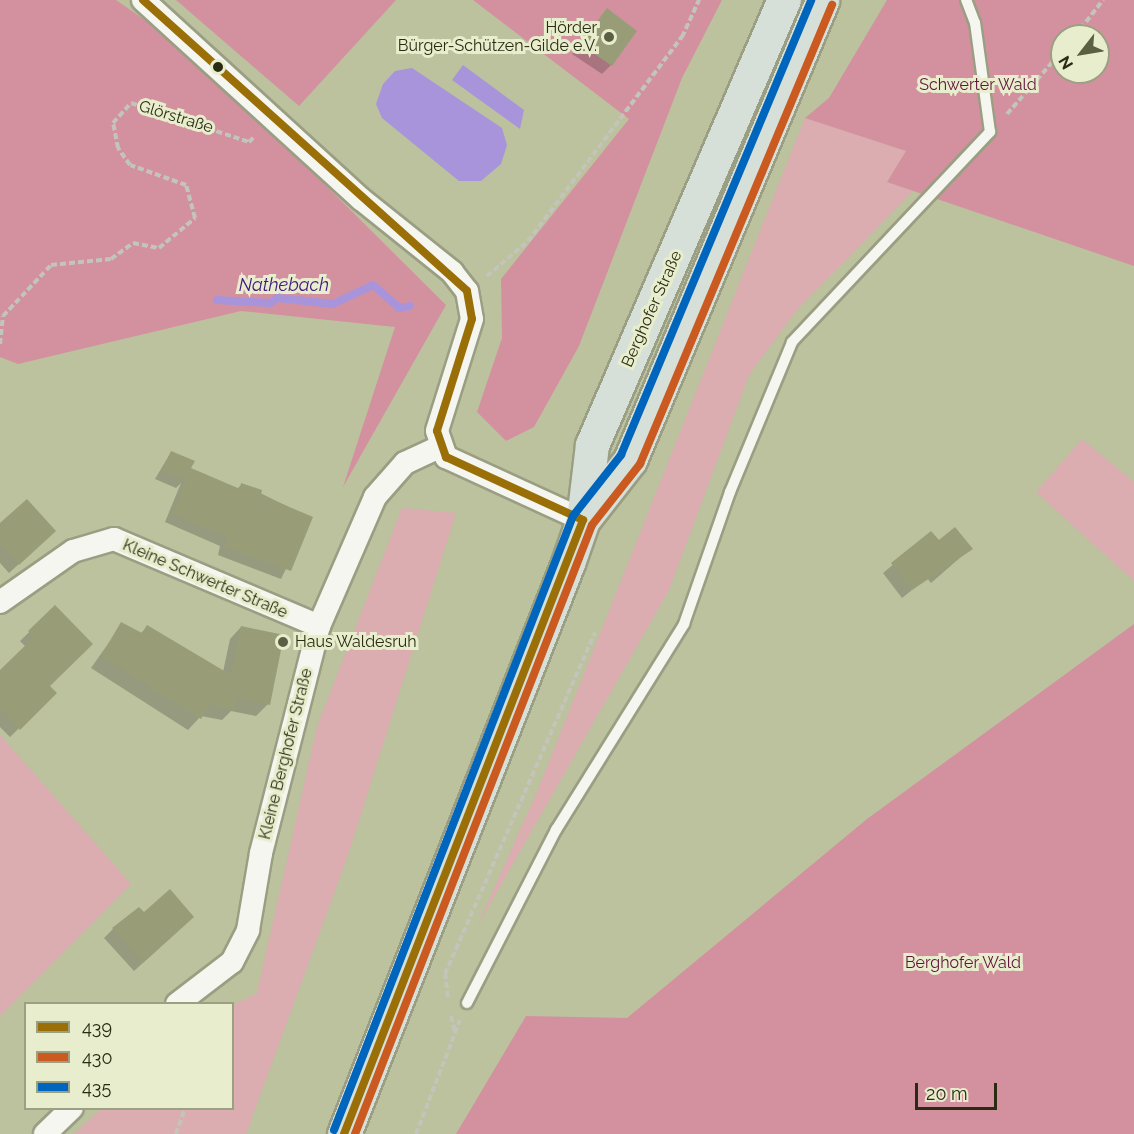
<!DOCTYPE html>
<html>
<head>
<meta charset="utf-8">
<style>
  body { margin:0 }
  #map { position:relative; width:1134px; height:1134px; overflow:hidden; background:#bcc19e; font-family:Raleway,sans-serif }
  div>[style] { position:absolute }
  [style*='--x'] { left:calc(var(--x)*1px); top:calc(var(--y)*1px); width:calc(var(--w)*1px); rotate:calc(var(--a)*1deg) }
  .green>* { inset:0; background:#dbacb0 }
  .forest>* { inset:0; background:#d391a0 }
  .water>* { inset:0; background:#a894da }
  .shadow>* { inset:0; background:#0003 }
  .stream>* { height:8px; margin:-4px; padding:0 4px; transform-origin:4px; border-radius:4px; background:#a894da }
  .building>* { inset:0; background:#989d78 }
  .path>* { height:4px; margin-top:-2px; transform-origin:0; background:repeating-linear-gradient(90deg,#c3c4ba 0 6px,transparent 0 9px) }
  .roads { filter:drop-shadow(2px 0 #9a9e82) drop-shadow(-2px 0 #9a9e82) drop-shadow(0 2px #9a9e82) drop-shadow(0 -2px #9a9e82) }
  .service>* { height:10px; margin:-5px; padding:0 5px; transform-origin:5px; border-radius:5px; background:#f5f6f0 }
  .minor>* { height:22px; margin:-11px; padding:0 11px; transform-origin:11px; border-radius:11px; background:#f5f6f0 }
  .primary>* { height:33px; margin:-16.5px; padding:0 16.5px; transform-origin:16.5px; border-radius:16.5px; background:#d6e0d8 }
  .bus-1>* { height:8px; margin:-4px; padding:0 4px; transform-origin:4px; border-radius:4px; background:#9a6f08 }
  .bus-2>* { height:8px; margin:-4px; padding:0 4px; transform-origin:4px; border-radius:4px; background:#ca5a1f }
  .bus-3>* { height:8px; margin:-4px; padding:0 4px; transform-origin:4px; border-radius:4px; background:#0065bd }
  .dots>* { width:16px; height:16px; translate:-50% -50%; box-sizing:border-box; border:3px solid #e8edcd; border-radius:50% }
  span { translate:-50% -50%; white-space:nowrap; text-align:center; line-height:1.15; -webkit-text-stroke:6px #e8edcd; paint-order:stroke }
  .poi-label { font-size:16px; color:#292c12 }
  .right { translate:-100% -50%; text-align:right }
  .left { translate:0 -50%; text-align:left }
  .park-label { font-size:16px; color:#61133b }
  .street-label { font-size:16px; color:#292c12 }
  .water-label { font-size:18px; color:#41197f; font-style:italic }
  .legend { position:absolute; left:24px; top:1002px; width:210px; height:108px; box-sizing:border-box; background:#e8edcd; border:2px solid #9ca082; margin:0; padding:8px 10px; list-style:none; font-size:18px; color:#292c12 }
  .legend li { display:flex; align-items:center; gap:12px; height:30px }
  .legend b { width:30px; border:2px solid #9ca082 }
  .north { position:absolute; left:1050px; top:24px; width:60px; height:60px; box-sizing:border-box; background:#e8edcd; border:2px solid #9ca082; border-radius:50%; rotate:239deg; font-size:16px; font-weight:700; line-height:24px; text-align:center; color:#292c12 }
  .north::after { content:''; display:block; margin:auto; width:21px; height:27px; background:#5c6043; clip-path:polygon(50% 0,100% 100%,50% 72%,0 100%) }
  .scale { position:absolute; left:915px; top:1083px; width:82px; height:27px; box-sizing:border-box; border:3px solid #292c12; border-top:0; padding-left:8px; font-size:18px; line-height:21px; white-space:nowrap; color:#292c12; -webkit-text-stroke:4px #e8edcd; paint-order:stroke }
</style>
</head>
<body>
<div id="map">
  <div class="green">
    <div style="clip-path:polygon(805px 118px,906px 151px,887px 182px,913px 191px,796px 311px,749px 375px,669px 590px,477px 927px,537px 792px)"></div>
    <div style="clip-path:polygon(1082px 439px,1134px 482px,1134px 581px,1036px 492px)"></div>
    <div style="clip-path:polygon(402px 508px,456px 513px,348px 855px,246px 1134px,74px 1134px,101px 1109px,232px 1108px,233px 1005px,257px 993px,317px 727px)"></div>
    <div style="clip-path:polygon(0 735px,131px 884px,0 1016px)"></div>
  </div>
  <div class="forest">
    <div style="clip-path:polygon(0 0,116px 0,148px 22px,287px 147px,446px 305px,343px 487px,395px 327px,241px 311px,18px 364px,0 357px)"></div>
    <div style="clip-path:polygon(176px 0,396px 0,299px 106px)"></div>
    <div style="clip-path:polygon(473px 0,722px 0,682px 78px,579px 346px,534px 427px,506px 441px,477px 412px,502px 338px,501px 279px,629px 119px)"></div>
    <div style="clip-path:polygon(evenodd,887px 0,1134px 0,1134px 266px,887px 182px,906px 151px,805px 118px,829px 98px,887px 0,1062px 36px,1098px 36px,1098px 72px,1062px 72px,1062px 36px)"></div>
    <div style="clip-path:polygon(1134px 624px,1134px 1134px,456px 1134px,526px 1016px,627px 1018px,867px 819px)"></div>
  </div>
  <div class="water">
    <div style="clip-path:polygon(463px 65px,524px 110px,520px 129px,452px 80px)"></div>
    <div style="clip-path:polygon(412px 68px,502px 128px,507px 145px,501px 164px,481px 181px,459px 181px,382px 118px,376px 104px,383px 84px,395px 71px)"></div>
  </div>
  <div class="shadow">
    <div style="clip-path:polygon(608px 10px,611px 65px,602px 74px,572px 54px)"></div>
    <div style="clip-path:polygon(171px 452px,189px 469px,237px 489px,242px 484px,311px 518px,281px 579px,218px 555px,220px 546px,165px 522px,181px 483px,176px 488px,155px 479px)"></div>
    <div style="clip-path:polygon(0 525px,45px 540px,9px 573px,0 563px)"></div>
    <div style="clip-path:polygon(931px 533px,939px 542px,970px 549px,931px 583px,927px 578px,902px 598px,883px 573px)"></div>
    <div style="clip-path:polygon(55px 607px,48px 686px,55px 693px,10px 737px,0 727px,0 672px,26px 647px,20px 641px)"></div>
    <div style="clip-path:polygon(122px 624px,140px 634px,147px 627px,223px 672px,230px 639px,241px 627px,268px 704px,256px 716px,231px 711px,222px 720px,201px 716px,188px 730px,91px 668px)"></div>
    <div style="clip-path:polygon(183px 926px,134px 971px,104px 938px,113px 929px)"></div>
  </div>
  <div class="stream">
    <div style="--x:217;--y:300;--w:53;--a:3.2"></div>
    <div style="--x:270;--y:303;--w:9;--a:-32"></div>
    <div style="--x:278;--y:298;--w:55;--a:6.2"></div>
    <div style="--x:333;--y:304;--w:44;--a:-25.4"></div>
    <div style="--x:373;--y:285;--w:35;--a:41"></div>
    <div style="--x:399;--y:308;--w:11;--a:-10"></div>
  </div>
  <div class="building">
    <div style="clip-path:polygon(607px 8px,637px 31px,612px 66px,580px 44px)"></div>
    <div style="clip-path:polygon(171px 451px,195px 461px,191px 468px,240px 489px,241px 483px,262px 490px,261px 495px,313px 517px,291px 571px,225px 547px,227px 537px,172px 514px,191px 469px,186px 480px,162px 471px)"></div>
    <div style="clip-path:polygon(27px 499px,56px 531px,19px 565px,0 545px,0 523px)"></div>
    <div style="clip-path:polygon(955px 527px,973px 549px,912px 590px,891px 563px,931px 531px,939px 540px)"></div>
    <div style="clip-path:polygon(55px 605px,93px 644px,50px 686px,57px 693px,20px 730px,0 709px,0 670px,34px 637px,28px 631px)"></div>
    <div style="clip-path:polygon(121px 622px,142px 633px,147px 625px,231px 675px,241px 626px,284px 635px,270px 705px,238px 698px,235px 709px,210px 704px,201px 719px,101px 656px)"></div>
    <div style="clip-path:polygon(170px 889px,194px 917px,143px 963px,112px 928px,139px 907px,144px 912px)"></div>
  </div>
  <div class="path">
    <div style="--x:1075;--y:36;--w:46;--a:-52.1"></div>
    <div style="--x:1007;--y:114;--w:84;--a:-48.9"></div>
    <div style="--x:487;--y:276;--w:54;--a:-40.5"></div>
    <div style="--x:528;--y:241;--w:256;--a:-53"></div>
    <div style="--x:682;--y:37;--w:41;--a:-65.3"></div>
    <div style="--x:0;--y:344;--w:28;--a:-84"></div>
    <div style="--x:3;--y:316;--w:70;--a:-46.7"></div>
    <div style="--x:51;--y:265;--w:60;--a:-5.7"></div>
    <div style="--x:111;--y:259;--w:27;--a:-36"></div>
    <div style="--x:133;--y:243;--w:26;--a:11"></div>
    <div style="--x:159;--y:248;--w:47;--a:-39.8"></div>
    <div style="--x:195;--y:218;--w:34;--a:-105"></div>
    <div style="--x:186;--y:185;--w:59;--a:-160.3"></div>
    <div style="--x:130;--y:165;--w:21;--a:-125"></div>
    <div style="--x:118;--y:148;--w:25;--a:-101"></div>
    <div style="--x:113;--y:123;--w:27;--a:-48"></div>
    <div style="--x:131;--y:103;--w:124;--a:18.3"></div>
    <div style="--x:249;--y:142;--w:8;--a:-45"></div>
    <div style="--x:448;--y:997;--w:23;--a:-97"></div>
    <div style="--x:445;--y:974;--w:373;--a:-66.3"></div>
    <div style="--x:451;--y:1016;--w:18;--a:77"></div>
    <div style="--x:176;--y:1134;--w:28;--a:-71"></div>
    <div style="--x:416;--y:1134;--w:122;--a:-68.9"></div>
  </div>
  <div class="roads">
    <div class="service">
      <div style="--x:467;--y:1003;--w:195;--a:-62.8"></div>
      <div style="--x:556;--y:830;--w:243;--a:-58.1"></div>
      <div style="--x:684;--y:624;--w:140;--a:-70.8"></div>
      <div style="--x:730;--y:492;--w:162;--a:-67.5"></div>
      <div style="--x:792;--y:342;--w:289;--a:-46.7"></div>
      <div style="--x:990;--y:132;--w:110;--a:-97.8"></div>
      <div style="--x:975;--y:23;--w:25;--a:-111"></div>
    </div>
    <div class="minor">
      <div style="--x:143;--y:0;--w:295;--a:42.4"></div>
      <div style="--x:361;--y:199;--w:117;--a:38.7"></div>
      <div style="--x:452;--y:272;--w:24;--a:52"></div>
      <div style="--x:467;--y:291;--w:28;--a:80"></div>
      <div style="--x:472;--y:319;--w:117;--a:107.4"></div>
      <div style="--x:437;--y:431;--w:28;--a:71"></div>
      <div style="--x:446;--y:457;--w:151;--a:24.7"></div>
      <div style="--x:0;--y:602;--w:89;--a:-34.9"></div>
      <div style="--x:73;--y:551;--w:43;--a:-16.3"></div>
      <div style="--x:114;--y:539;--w:223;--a:23"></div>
      <div style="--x:177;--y:1004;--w:69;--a:-37.4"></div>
      <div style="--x:232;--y:962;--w:36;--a:-63"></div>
      <div style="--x:248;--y:930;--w:78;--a:-80.4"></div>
      <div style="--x:261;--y:853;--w:234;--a:-75.7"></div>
      <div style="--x:319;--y:626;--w:141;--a:-66.5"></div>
      <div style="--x:375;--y:497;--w:45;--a:-48.6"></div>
      <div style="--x:405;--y:463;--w:40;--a:-25"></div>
      <div style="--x:45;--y:1134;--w:37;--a:-44"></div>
    </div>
    <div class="primary">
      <div style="--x:583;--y:520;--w:76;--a:-51.9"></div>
      <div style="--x:630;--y:460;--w:498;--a:-67.3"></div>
      <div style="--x:344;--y:1134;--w:613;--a:-68.58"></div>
      <div style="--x:568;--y:563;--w:46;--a:-70.8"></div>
      <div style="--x:583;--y:520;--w:76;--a:-83.2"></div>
      <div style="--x:592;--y:445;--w:485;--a:-66.7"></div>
    </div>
  </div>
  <div class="bus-1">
    <div style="--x:143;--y:0;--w:435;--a:41.9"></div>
    <div style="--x:467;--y:291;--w:28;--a:80"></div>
    <div style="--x:472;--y:319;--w:117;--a:107.4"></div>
    <div style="--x:437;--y:431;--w:28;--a:71"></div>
    <div style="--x:446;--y:457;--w:151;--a:24.7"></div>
    <div style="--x:344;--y:1134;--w:659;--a:-68.73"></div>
  </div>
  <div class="bus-2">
    <div style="--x:355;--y:1134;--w:653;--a:-68.74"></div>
    <div style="--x:592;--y:525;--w:78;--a:-51.8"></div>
    <div style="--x:640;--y:464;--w:498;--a:-67.3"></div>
  </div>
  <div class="bus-3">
    <div style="--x:334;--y:1130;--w:659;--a:-68.73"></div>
    <div style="--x:573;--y:516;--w:78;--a:-51.8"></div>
    <div style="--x:621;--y:455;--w:493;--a:-67.3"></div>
  </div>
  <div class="dots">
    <div style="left:609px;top:37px;background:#5c6043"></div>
    <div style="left:218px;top:67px;background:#292c12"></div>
    <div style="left:283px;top:642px;background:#5c6043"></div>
  </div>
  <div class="poi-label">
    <span class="right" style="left:597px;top:37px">Hörder<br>Bürger-Schützen-Gilde e.V.</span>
    <span class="left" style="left:295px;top:642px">Haus Waldesruh</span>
  </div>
  <div class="park-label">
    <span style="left:978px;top:85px">Schwerter Wald</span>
    <span style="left:963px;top:963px">Berghofer Wald</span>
  </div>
  <div class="street-label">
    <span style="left:176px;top:117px;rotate:17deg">Glörstraße</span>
    <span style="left:652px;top:309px;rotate:-66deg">Berghofer Straße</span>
    <span style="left:205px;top:579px;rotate:23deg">Kleine Schwerter Straße</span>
    <span style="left:286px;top:754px;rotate:-76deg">Kleine Berghofer Straße</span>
  </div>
  <div class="water-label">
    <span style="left:284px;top:285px">Nathebach</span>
  </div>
  <ul class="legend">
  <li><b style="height:8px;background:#9a6f08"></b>439</li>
  <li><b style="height:8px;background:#ca5a1f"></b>430</li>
  <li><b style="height:8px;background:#0065bd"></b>435</li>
  </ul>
  <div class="north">N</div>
  <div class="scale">20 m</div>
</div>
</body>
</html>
